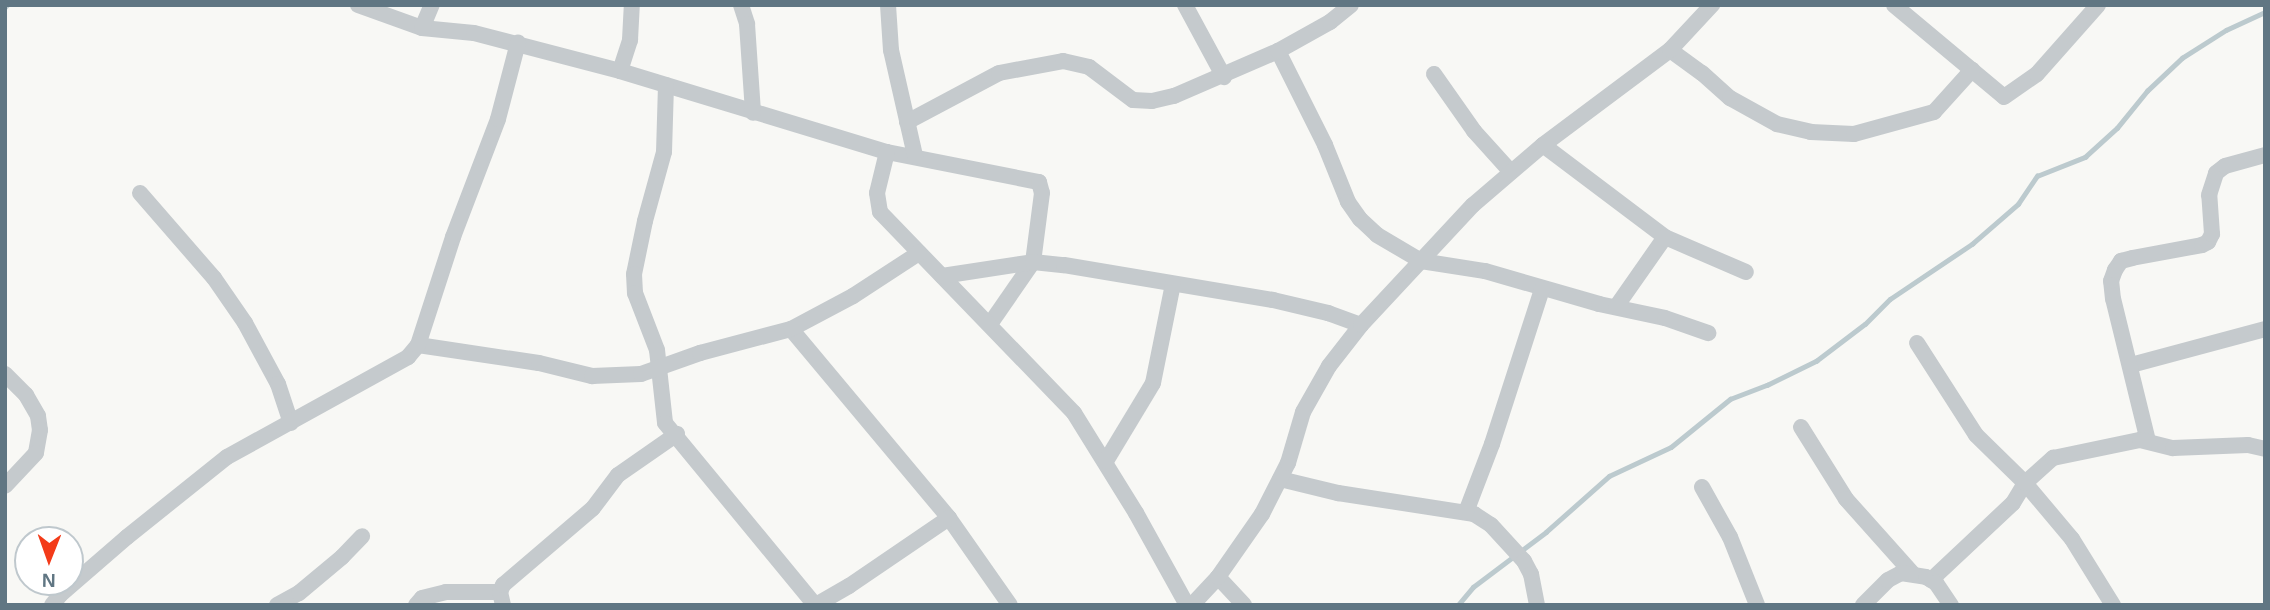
<!DOCTYPE html>
<html>
<head>
<meta charset="utf-8">
<style>
  body { margin:0 }
  #map { position:relative; width:2270px; height:610px; overflow:hidden; background:#f8f8f5; font-family:Helvetica,sans-serif }
  div>[style] { position:absolute }
  [style*='--x'] { left:calc(var(--x)*1px); top:calc(var(--y)*1px); width:calc(var(--w)*1px); rotate:calc(var(--a)*1deg) }
  .stream>* { height:4.5px; margin:-2.25px; padding:0 2.25px; transform-origin:2.25px; border-radius:2.25px; background:#bccace }
  .minor>* { height:16px; margin:-8px; padding:0 8px; transform-origin:8px; border-radius:8px; background:#c5cacd }
  span { translate:-50% -50%; white-space:nowrap; text-align:center; line-height:1.15; -webkit-text-stroke:7px #fff; paint-order:stroke }
  .frame { position:absolute; inset:0; border:7px solid #607683; pointer-events:none }
  .north { position:absolute; left:14px; top:526px; width:70px; height:70px; box-sizing:border-box; background:#fff; border:2px solid #bfc8cd; border-radius:50%; rotate:181deg; font-size:19px; font-weight:700; line-height:28px; text-align:center; color:#607683 }
  .north::after { content:''; display:block; margin:auto; width:24px; height:32px; background:#f33b19; clip-path:polygon(50% 0,100% 100%,50% 72%,0 100%) }
</style>
</head>
<body>
<div id="map">
  <div class="stream">
    <div style="--x:5;--y:7;--w:3;--a:-45"></div>
    <div style="--x:1458;--y:605;--w:23;--a:-50"></div>
    <div style="--x:1473;--y:587;--w:91;--a:-37"></div>
    <div style="--x:1546;--y:532;--w:84;--a:-41.6"></div>
    <div style="--x:1609;--y:476;--w:68;--a:-25.1"></div>
    <div style="--x:1671;--y:447;--w:76;--a:-39.1"></div>
    <div style="--x:1730;--y:399;--w:40;--a:-21"></div>
    <div style="--x:1767;--y:385;--w:55;--a:-26.1"></div>
    <div style="--x:1816;--y:361;--w:61;--a:-37.1"></div>
    <div style="--x:1865;--y:324;--w:35;--a:-45"></div>
    <div style="--x:1890;--y:299;--w:99;--a:-33.9"></div>
    <div style="--x:1972;--y:244;--w:61;--a:-41"></div>
    <div style="--x:2018;--y:204;--w:34;--a:-56"></div>
    <div style="--x:2037;--y:176;--w:52;--a:-21.6"></div>
    <div style="--x:2085;--y:157;--w:43;--a:-42.2"></div>
    <div style="--x:2117;--y:128;--w:48;--a:-51"></div>
    <div style="--x:2147;--y:91;--w:48;--a:-43.3"></div>
    <div style="--x:2182;--y:58;--w:52;--a:-32.5"></div>
    <div style="--x:2226;--y:30;--w:43;--a:-24.8"></div>
  </div>
  <div class="minor">
    <div style="--x:358;--y:5;--w:68;--a:19.8"></div>
    <div style="--x:422;--y:28;--w:52;--a:5.5"></div>
    <div style="--x:474;--y:33;--w:151;--a:14.6"></div>
    <div style="--x:620;--y:71;--w:279;--a:16.9"></div>
    <div style="--x:887;--y:152;--w:155;--a:11.2"></div>
    <div style="--x:1039;--y:182;--w:11;--a:75"></div>
    <div style="--x:1042;--y:193;--w:70;--a:97.4"></div>
    <div style="--x:1033;--y:262;--w:75;--a:124.7"></div>
    <div style="--x:741;--y:5;--w:20;--a:72"></div>
    <div style="--x:747;--y:24;--w:89;--a:86.1"></div>
    <div style="--x:888;--y:5;--w:45;--a:86.2"></div>
    <div style="--x:891;--y:50;--w:109;--a:77.2"></div>
    <div style="--x:1185;--y:5;--w:82;--a:61.6"></div>
    <div style="--x:1894;--y:5;--w:143;--a:39.9"></div>
    <div style="--x:2004;--y:97;--w:40;--a:-34.9"></div>
    <div style="--x:2037;--y:74;--w:92;--a:-48.5"></div>
    <div style="--x:422;--y:28;--w:25;--a:-67"></div>
    <div style="--x:1670;--y:50;--w:39;--a:36"></div>
    <div style="--x:1702;--y:73;--w:38;--a:42"></div>
    <div style="--x:1730;--y:98;--w:54;--a:29"></div>
    <div style="--x:1777;--y:124;--w:35;--a:13"></div>
    <div style="--x:1811;--y:132;--w:43;--a:2.7"></div>
    <div style="--x:1854;--y:134;--w:83;--a:-15.4"></div>
    <div style="--x:1934;--y:112;--w:57;--a:-47.9"></div>
    <div style="--x:1278;--y:51;--w:105;--a:63.4"></div>
    <div style="--x:1325;--y:145;--w:61;--a:68"></div>
    <div style="--x:1348;--y:202;--w:21;--a:55"></div>
    <div style="--x:1360;--y:219;--w:23;--a:43"></div>
    <div style="--x:1377;--y:235;--w:51;--a:30.6"></div>
    <div style="--x:1421;--y:261;--w:65;--a:8.9"></div>
    <div style="--x:1485;--y:271;--w:119;--a:16.1"></div>
    <div style="--x:1599;--y:304;--w:67;--a:12"></div>
    <div style="--x:1665;--y:318;--w:46;--a:19.2"></div>
    <div style="--x:620;--y:71;--w:33;--a:-72"></div>
    <div style="--x:630;--y:40;--w:35;--a:-87"></div>
    <div style="--x:1434;--y:74;--w:70;--a:54.9"></div>
    <div style="--x:1474;--y:131;--w:55;--a:47.9"></div>
    <div style="--x:666;--y:85;--w:67;--a:91.7"></div>
    <div style="--x:664;--y:152;--w:72;--a:105.4"></div>
    <div style="--x:645;--y:221;--w:54;--a:101.7"></div>
    <div style="--x:634;--y:274;--w:19;--a:87"></div>
    <div style="--x:635;--y:293;--w:61;--a:68.9"></div>
    <div style="--x:657;--y:350;--w:73;--a:83.7"></div>
    <div style="--x:665;--y:423;--w:236;--a:50.5"></div>
    <div style="--x:907;--y:122;--w:104;--a:-28"></div>
    <div style="--x:999;--y:73;--w:65;--a:-10.6"></div>
    <div style="--x:1063;--y:61;--w:27;--a:13"></div>
    <div style="--x:1089;--y:67;--w:55;--a:36.9"></div>
    <div style="--x:1133;--y:100;--w:19;--a:3"></div>
    <div style="--x:1152;--y:101;--w:23;--a:-13"></div>
    <div style="--x:1174;--y:96;--w:113;--a:-23.4"></div>
    <div style="--x:1278;--y:51;--w:60;--a:-29.1"></div>
    <div style="--x:1330;--y:22;--w:27;--a:-39"></div>
    <div style="--x:1543;--y:145;--w:153;--a:37"></div>
    <div style="--x:1665;--y:237;--w:88;--a:23.4"></div>
    <div style="--x:887;--y:152;--w:42;--a:103.7"></div>
    <div style="--x:877;--y:193;--w:19;--a:81"></div>
    <div style="--x:880;--y:212;--w:279;--a:46"></div>
    <div style="--x:1074;--y:413;--w:118;--a:58.2"></div>
    <div style="--x:1136;--y:513;--w:105;--a:61"></div>
    <div style="--x:140;--y:193;--w:113;--a:49"></div>
    <div style="--x:214;--y:278;--w:55;--a:55.4"></div>
    <div style="--x:245;--y:323;--w:69;--a:61.6"></div>
    <div style="--x:278;--y:384;--w:41;--a:71.6"></div>
    <div style="--x:942;--y:276;--w:92;--a:-8.7"></div>
    <div style="--x:1033;--y:262;--w:31;--a:6"></div>
    <div style="--x:1064;--y:265;--w:212;--a:9.5"></div>
    <div style="--x:1273;--y:300;--w:57;--a:13.3"></div>
    <div style="--x:1328;--y:313;--w:35;--a:20"></div>
    <div style="--x:1616;--y:307;--w:85;--a:-55"></div>
    <div style="--x:791;--y:329;--w:246;--a:50.1"></div>
    <div style="--x:949;--y:518;--w:106;--a:55"></div>
    <div style="--x:1917;--y:343;--w:109;--a:57.3"></div>
    <div style="--x:1976;--y:435;--w:69;--a:44.4"></div>
    <div style="--x:2025;--y:483;--w:73;--a:50"></div>
    <div style="--x:2072;--y:539;--w:78;--a:58.2"></div>
    <div style="--x:418;--y:345;--w:122;--a:8.5"></div>
    <div style="--x:539;--y:363;--w:55;--a:13.8"></div>
    <div style="--x:592;--y:376;--w:49;--a:-2.3"></div>
    <div style="--x:641;--y:374;--w:63;--a:-19.6"></div>
    <div style="--x:700;--y:353;--w:94;--a:-14.8"></div>
    <div style="--x:791;--y:329;--w:70;--a:-28"></div>
    <div style="--x:853;--y:296;--w:79;--a:-33.1"></div>
    <div style="--x:2131;--y:365;--w:139;--a:-15"></div>
    <div style="--x:5;--y:374;--w:30;--a:45"></div>
    <div style="--x:26;--y:395;--w:24;--a:60"></div>
    <div style="--x:38;--y:416;--w:14;--a:82"></div>
    <div style="--x:40;--y:430;--w:23;--a:100"></div>
    <div style="--x:36;--y:453;--w:45;--a:133.2"></div>
    <div style="--x:1801;--y:427;--w:85;--a:58"></div>
    <div style="--x:1846;--y:499;--w:101;--a:48.2"></div>
    <div style="--x:2148;--y:441;--w:146;--a:-103.8"></div>
    <div style="--x:2113;--y:299;--w:18;--a:-96"></div>
    <div style="--x:2111;--y:281;--w:12;--a:-70"></div>
    <div style="--x:2115;--y:270;--w:11;--a:-56"></div>
    <div style="--x:2121;--y:261;--w:11;--a:-15"></div>
    <div style="--x:2132;--y:258;--w:71;--a:-10.5"></div>
    <div style="--x:2202;--y:245;--w:7;--a:-27"></div>
    <div style="--x:2208;--y:242;--w:9;--a:-63"></div>
    <div style="--x:2212;--y:234;--w:39;--a:-94"></div>
    <div style="--x:2209;--y:195;--w:23;--a:-72"></div>
    <div style="--x:2216;--y:173;--w:11;--a:-38"></div>
    <div style="--x:2225;--y:166;--w:41;--a:-15.4"></div>
    <div style="--x:1106;--y:461;--w:91;--a:-58.9"></div>
    <div style="--x:1153;--y:383;--w:101;--a:-78.6"></div>
    <div style="--x:1280;--y:479;--w:60;--a:13.6"></div>
    <div style="--x:1338;--y:493;--w:138;--a:8.8"></div>
    <div style="--x:1474;--y:514;--w:20;--a:33"></div>
    <div style="--x:1491;--y:525;--w:49;--a:47.5"></div>
    <div style="--x:1524;--y:561;--w:15;--a:62"></div>
    <div style="--x:1531;--y:574;--w:32;--a:79"></div>
    <div style="--x:1702;--y:487;--w:57;--a:60.8"></div>
    <div style="--x:1730;--y:537;--w:73;--a:68.3"></div>
    <div style="--x:1466;--y:512;--w:73;--a:-69.1"></div>
    <div style="--x:1492;--y:444;--w:163;--a:-72.1"></div>
    <div style="--x:1218;--y:577;--w:38;--a:47"></div>
    <div style="--x:1931;--y:580;--w:112;--a:-43.2"></div>
    <div style="--x:2013;--y:503;--w:23;--a:-59"></div>
    <div style="--x:2025;--y:483;--w:38;--a:-42"></div>
    <div style="--x:2053;--y:458;--w:89;--a:-11.7"></div>
    <div style="--x:2140;--y:440;--w:34;--a:14"></div>
    <div style="--x:2173;--y:448;--w:75;--a:-2.3"></div>
    <div style="--x:2248;--y:445;--w:17;--a:13"></div>
    <div style="--x:52;--y:605;--w:13;--a:-51"></div>
    <div style="--x:60;--y:595;--w:89;--a:-40.9"></div>
    <div style="--x:127;--y:537;--w:128;--a:-38.7"></div>
    <div style="--x:227;--y:457;--w:207;--a:-28.9"></div>
    <div style="--x:408;--y:357;--w:16;--a:-50"></div>
    <div style="--x:418;--y:345;--w:114;--a:-72"></div>
    <div style="--x:453;--y:237;--w:126;--a:-69.1"></div>
    <div style="--x:498;--y:119;--w:79;--a:-75.3"></div>
    <div style="--x:277;--y:605;--w:25;--a:-29"></div>
    <div style="--x:299;--y:593;--w:56;--a:-39.9"></div>
    <div style="--x:342;--y:557;--w:29;--a:-46"></div>
    <div style="--x:416;--y:605;--w:9;--a:-49"></div>
    <div style="--x:422;--y:598;--w:25;--a:-14"></div>
    <div style="--x:446;--y:592;--w:54;--a:0"></div>
    <div style="--x:503;--y:605;--w:13;--a:-103"></div>
    <div style="--x:500;--y:592;--w:8;--a:-67"></div>
    <div style="--x:503;--y:585;--w:118;--a:-40.5"></div>
    <div style="--x:593;--y:508;--w:41;--a:-52.9"></div>
    <div style="--x:618;--y:475;--w:72;--a:-34.8"></div>
    <div style="--x:816;--y:605;--w:38;--a:-30"></div>
    <div style="--x:849;--y:586;--w:121;--a:-34.2"></div>
    <div style="--x:1192;--y:605;--w:38;--a:-47"></div>
    <div style="--x:1218;--y:577;--w:77;--a:-55.1"></div>
    <div style="--x:1262;--y:514;--w:57;--a:-63"></div>
    <div style="--x:1288;--y:463;--w:53;--a:-73.6"></div>
    <div style="--x:1303;--y:412;--w:53;--a:-60.5"></div>
    <div style="--x:1329;--y:366;--w:52;--a:-52"></div>
    <div style="--x:1361;--y:325;--w:164;--a:-47"></div>
    <div style="--x:1473;--y:205;--w:92;--a:-40.6"></div>
    <div style="--x:1543;--y:145;--w:159;--a:-36.8"></div>
    <div style="--x:1670;--y:50;--w:62;--a:-47"></div>
    <div style="--x:1863;--y:605;--w:35;--a:-45"></div>
    <div style="--x:1888;--y:580;--w:15;--a:-28"></div>
    <div style="--x:1901;--y:573;--w:25;--a:9"></div>
    <div style="--x:1926;--y:577;--w:12;--a:31"></div>
    <div style="--x:1936;--y:583;--w:27;--a:56"></div>
  </div>
  <div class="frame"></div>
  <div class="north">N</div>
</div>
</body>
</html>
